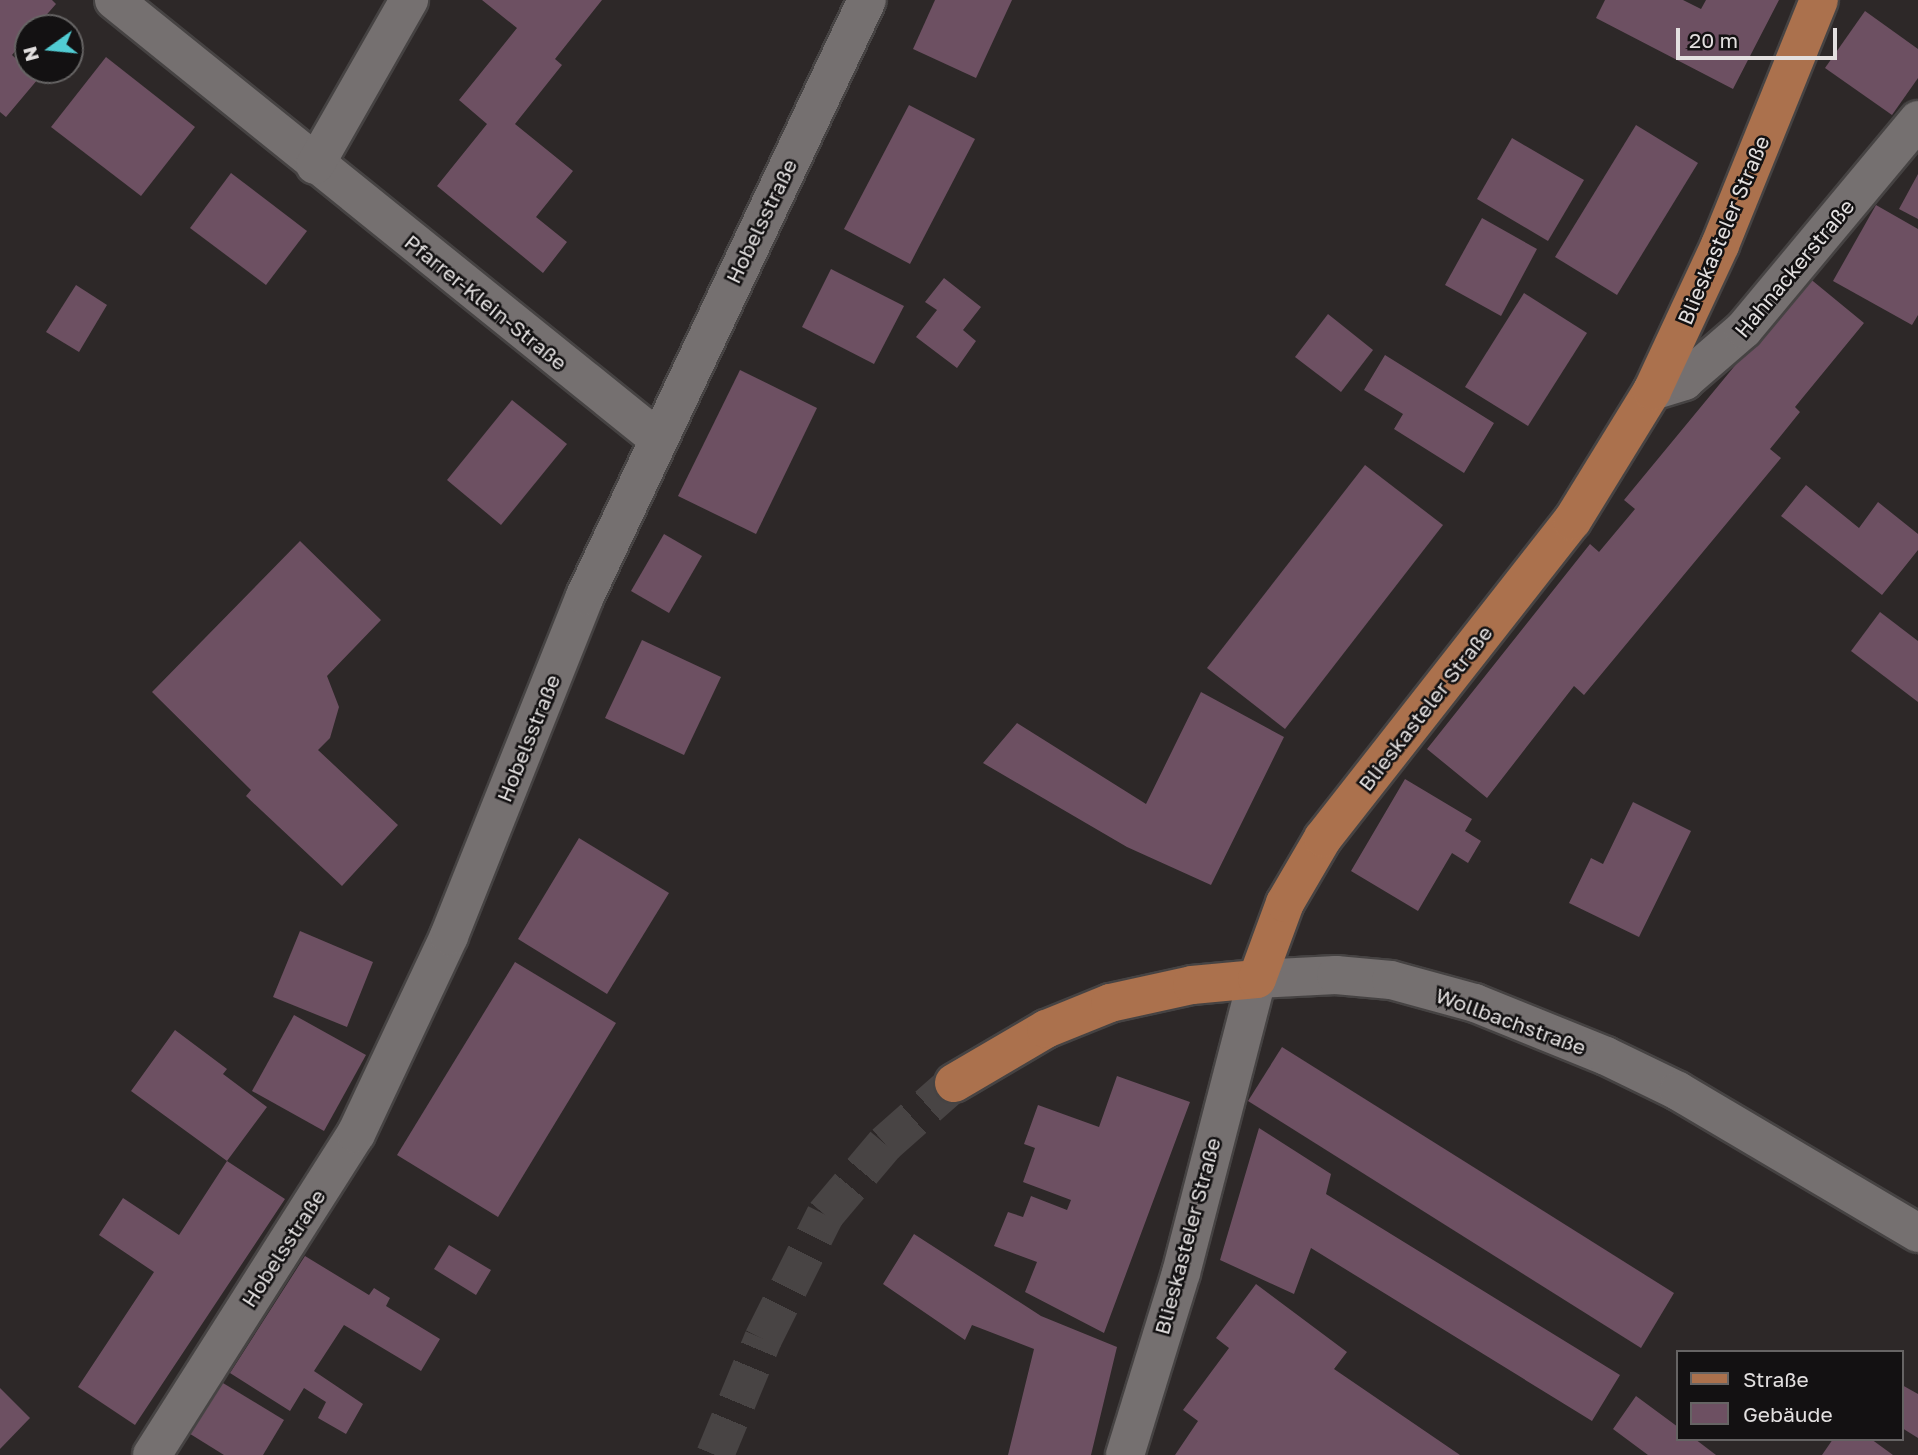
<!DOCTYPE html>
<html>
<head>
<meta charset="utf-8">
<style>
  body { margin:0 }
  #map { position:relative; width:1918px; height:1455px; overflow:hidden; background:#2d2828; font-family:"Golos Text",sans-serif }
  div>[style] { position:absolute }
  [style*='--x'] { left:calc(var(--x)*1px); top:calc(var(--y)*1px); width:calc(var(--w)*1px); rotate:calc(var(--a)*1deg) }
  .building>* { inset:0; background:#6d5062 }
  .major-tunnel>* { height:38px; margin-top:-19px; transform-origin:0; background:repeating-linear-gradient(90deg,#484444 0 38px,transparent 0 57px) }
  .roads { filter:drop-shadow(2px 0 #464343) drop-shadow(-2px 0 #464343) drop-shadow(0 2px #464343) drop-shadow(0 -2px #464343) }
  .minor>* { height:38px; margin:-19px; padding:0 19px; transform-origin:19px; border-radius:19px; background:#757070 }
  .major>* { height:38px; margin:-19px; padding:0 19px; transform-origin:19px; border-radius:19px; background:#ab714d }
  span { translate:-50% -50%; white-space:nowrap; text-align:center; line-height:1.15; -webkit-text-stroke:5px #131112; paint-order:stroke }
  .street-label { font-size:21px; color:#e3e0e0 }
  .legend { position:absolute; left:1676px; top:1350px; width:228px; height:91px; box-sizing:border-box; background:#131112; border:2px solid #666464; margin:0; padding:9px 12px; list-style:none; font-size:21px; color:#e3e0e0 }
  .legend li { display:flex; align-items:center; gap:14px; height:35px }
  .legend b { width:35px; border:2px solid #666464 }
  .north { position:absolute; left:14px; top:14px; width:70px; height:70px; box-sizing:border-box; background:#131112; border:2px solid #666464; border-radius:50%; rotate:255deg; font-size:19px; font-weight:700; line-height:28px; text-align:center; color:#e3e0e0 }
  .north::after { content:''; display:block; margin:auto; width:24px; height:32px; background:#51ccd3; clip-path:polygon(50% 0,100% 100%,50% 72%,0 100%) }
  .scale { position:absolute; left:1676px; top:28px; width:161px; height:32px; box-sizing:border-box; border:4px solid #e3e0e0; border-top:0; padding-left:9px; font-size:21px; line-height:24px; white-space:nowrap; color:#e3e0e0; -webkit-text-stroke:5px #131112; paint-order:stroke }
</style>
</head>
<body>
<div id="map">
  <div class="building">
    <div style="clip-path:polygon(0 0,52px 0,56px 4px,35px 28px,28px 28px,28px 36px,12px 55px,38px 79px,6px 117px,0 112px)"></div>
    <div style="clip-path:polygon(482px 0,602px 0,555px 59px,562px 65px,515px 124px,573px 171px,536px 217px,567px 242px,543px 273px,437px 186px,487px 124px,459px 100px,517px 28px)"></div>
    <div style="clip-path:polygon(935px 0,1012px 0,976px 78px,913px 49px)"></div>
    <div style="clip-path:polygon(1605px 0,1683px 0,1701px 9px,1706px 0,1779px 0,1733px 89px,1596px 18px)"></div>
    <div style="clip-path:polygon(1865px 11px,1918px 49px,1918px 78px,1892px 115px,1825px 68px)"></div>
    <div style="clip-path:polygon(106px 57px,195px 127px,141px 196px,51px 127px)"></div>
    <div style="clip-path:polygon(909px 105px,975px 139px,910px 264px,844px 229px)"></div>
    <div style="clip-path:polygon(1636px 125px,1698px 163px,1617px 295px,1555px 257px)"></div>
    <div style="clip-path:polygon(1512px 138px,1584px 180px,1548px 241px,1477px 199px)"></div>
    <div style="clip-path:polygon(231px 173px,307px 231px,266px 285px,190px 228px)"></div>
    <div style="clip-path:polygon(1918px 174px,1918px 219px,1899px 209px)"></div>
    <div style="clip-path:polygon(1876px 205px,1918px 229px,1918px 315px,1912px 325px,1833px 281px)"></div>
    <div style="clip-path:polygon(1482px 218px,1537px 249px,1501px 316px,1445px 285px)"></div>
    <div style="clip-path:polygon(831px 269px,904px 306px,874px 364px,802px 327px)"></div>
    <div style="clip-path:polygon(1808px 277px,1864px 323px,1795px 407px,1800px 412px,1770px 449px,1781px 458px,1584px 695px,1574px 686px,1487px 798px,1427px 749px,1590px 544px,1599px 552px,1635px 509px,1624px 500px)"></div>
    <div style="clip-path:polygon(944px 278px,981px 307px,963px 330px,976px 341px,957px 368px,916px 337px,937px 310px,925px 302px)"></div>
    <div style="clip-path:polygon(76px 285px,107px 305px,79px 352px,46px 332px)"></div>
    <div style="clip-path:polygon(1524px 293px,1587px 333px,1528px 426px,1465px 387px)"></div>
    <div style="clip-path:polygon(1328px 314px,1373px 350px,1341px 392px,1295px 357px)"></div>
    <div style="clip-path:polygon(1385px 355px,1494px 423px,1464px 473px,1394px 429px,1403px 414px,1364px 390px)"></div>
    <div style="clip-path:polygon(740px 370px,817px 408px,756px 534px,678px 496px)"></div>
    <div style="clip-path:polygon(512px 400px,567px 444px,501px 525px,447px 480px)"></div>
    <div style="clip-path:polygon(1365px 465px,1443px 525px,1285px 729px,1207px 668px)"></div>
    <div style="clip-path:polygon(1806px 485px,1859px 528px,1878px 502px,1918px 534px,1918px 550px,1882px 595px,1781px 516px)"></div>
    <div style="clip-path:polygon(664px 534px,702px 556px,669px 613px,631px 591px)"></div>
    <div style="clip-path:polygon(300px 541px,381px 620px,327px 676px,339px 707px,330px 738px,318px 750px,398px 825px,342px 886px,246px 796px,251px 790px,152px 692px)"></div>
    <div style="clip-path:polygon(1880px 612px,1918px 641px,1918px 702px,1851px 651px)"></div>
    <div style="clip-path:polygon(642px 640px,721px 677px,684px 755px,605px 718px)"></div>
    <div style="clip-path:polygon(1201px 692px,1284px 737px,1211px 885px,1127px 847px,983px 763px,1017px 723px,1146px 804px)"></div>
    <div style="clip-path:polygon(1405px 779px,1472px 819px,1465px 831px,1481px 841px,1468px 863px,1452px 853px,1418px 911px,1351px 871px)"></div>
    <div style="clip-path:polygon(1633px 802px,1691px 831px,1639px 937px,1569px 903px,1591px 858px,1603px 864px)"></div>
    <div style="clip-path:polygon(579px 838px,669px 893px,607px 994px,518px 939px)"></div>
    <div style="clip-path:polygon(300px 931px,373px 962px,347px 1027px,273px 997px)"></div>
    <div style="clip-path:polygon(515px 962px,616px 1023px,498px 1217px,397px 1155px)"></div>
    <div style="clip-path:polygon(294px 1015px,366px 1055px,324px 1131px,252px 1091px)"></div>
    <div style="clip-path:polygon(175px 1030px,227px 1069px,223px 1074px,267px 1107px,227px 1161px,131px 1091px)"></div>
    <div style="clip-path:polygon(1282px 1047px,1674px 1293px,1641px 1348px,1248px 1101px)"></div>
    <div style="clip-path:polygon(1117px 1076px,1190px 1102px,1104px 1333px,1025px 1292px,1037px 1262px,994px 1246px,1008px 1212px,1023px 1217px,1031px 1196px,1067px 1210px,1071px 1200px,1023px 1182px,1035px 1148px,1024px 1144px,1038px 1105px,1099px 1127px)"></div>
    <div style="clip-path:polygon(1259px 1128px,1331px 1174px,1326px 1194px,1620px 1375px,1592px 1421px,1311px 1248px,1294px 1294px,1220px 1260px)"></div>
    <div style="clip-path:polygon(227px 1161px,285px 1199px,135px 1425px,78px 1387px,154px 1272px,99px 1235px,123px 1198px,179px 1235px)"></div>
    <div style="clip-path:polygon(914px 1234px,1041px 1316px,1117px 1347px,1091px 1455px,1008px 1455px,1034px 1349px,972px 1325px,965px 1340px,883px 1284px)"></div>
    <div style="clip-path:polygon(449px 1245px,491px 1270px,476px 1295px,434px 1269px)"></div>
    <div style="clip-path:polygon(305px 1256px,369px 1295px,374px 1288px,390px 1298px,386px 1306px,440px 1339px,421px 1371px,344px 1325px,314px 1371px,363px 1404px,346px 1434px,318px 1418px,326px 1402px,304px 1388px,290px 1411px,230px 1373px)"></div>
    <div style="clip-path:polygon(1256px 1284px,1347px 1352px,1334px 1369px,1460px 1455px,1175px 1455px,1198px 1421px,1183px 1410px,1229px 1348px,1216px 1338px)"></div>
    <div style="clip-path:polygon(218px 1380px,284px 1420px,263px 1455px,224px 1455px,187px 1432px)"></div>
    <div style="clip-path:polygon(1902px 1385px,1918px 1394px,1918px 1438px,1902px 1428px)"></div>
    <div style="clip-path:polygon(0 1388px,30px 1418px,0 1449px)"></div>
    <div style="clip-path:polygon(1636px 1396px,1678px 1427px,1678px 1439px,1695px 1439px,1716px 1455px,1648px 1455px,1613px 1429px)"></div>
    <div style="clip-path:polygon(1833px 1439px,1871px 1439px,1893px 1455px,1822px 1455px)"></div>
  </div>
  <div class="major-tunnel">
    <div style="--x:715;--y:1455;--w:126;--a:-67.5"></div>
    <div style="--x:763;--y:1339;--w:139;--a:-63.4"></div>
    <div style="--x:825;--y:1215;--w:93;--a:-49.8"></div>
    <div style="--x:885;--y:1144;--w:92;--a:-41.5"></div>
  </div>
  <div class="roads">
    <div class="minor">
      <div style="--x:114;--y:0;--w:698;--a:38.89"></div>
      <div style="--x:315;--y:165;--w:190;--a:-60.3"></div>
      <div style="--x:1652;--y:391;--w:34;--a:-17"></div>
      <div style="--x:1684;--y:381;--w:79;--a:-40.9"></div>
      <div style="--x:1744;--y:329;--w:272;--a:-50.2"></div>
      <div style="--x:152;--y:1455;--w:380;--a:-57.6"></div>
      <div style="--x:356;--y:1134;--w:219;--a:-64.8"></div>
      <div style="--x:449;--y:936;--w:366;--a:-68.2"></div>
      <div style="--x:585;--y:596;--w:659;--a:-64.68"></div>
      <div style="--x:1125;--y:1455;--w:190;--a:-72.9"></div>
      <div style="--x:1181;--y:1273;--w:304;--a:-75.5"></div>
      <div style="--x:1257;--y:979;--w:79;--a:-2.9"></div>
      <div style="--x:1336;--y:975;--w:55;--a:5.2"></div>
      <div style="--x:1391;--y:980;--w:87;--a:15.3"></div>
      <div style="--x:1475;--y:1003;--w:141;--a:22"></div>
      <div style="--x:1606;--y:1056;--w:80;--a:25.9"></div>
      <div style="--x:1678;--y:1091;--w:279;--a:30.6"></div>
    </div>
    <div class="major">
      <div style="--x:954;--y:1083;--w:107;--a:-30.4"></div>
      <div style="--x:1046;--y:1029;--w:69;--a:-22.1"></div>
      <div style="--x:1110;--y:1003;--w:84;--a:-12.4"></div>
      <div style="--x:1192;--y:985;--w:65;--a:-5.3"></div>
      <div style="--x:1257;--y:979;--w:81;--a:-69.8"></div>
      <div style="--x:1285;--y:903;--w:75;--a:-59.7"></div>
      <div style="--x:1323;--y:838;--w:403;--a:-51.9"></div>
      <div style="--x:1572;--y:521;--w:153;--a:-58.4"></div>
      <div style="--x:1652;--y:391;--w:161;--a:-65"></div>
      <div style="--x:1720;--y:245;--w:264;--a:-68"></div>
    </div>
  </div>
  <div class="street-label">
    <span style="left:761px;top:221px;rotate:-64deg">Hobelsstraße</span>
    <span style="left:1723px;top:230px;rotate:-67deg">Blieskasteler Straße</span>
    <span style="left:1794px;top:268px;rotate:-50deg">Hahnackerstraße</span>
    <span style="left:486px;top:302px;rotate:39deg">Pfarrer-Klein-Straße</span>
    <span style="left:1425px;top:708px;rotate:-52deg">Blieskasteler Straße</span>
    <span style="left:528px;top:738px;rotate:-68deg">Hobelsstraße</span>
    <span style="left:1511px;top:1021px;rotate:20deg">Wollbachstraße</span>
    <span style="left:1187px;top:1236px;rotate:-75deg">Blieskasteler Straße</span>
    <span style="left:283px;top:1248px;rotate:-57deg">Hobelsstraße</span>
  </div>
  <ul class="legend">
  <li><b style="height:9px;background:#ab714d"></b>Straße</li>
  <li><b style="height:19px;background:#6d5062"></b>Gebäude</li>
  </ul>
  <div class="north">N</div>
  <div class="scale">20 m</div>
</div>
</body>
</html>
